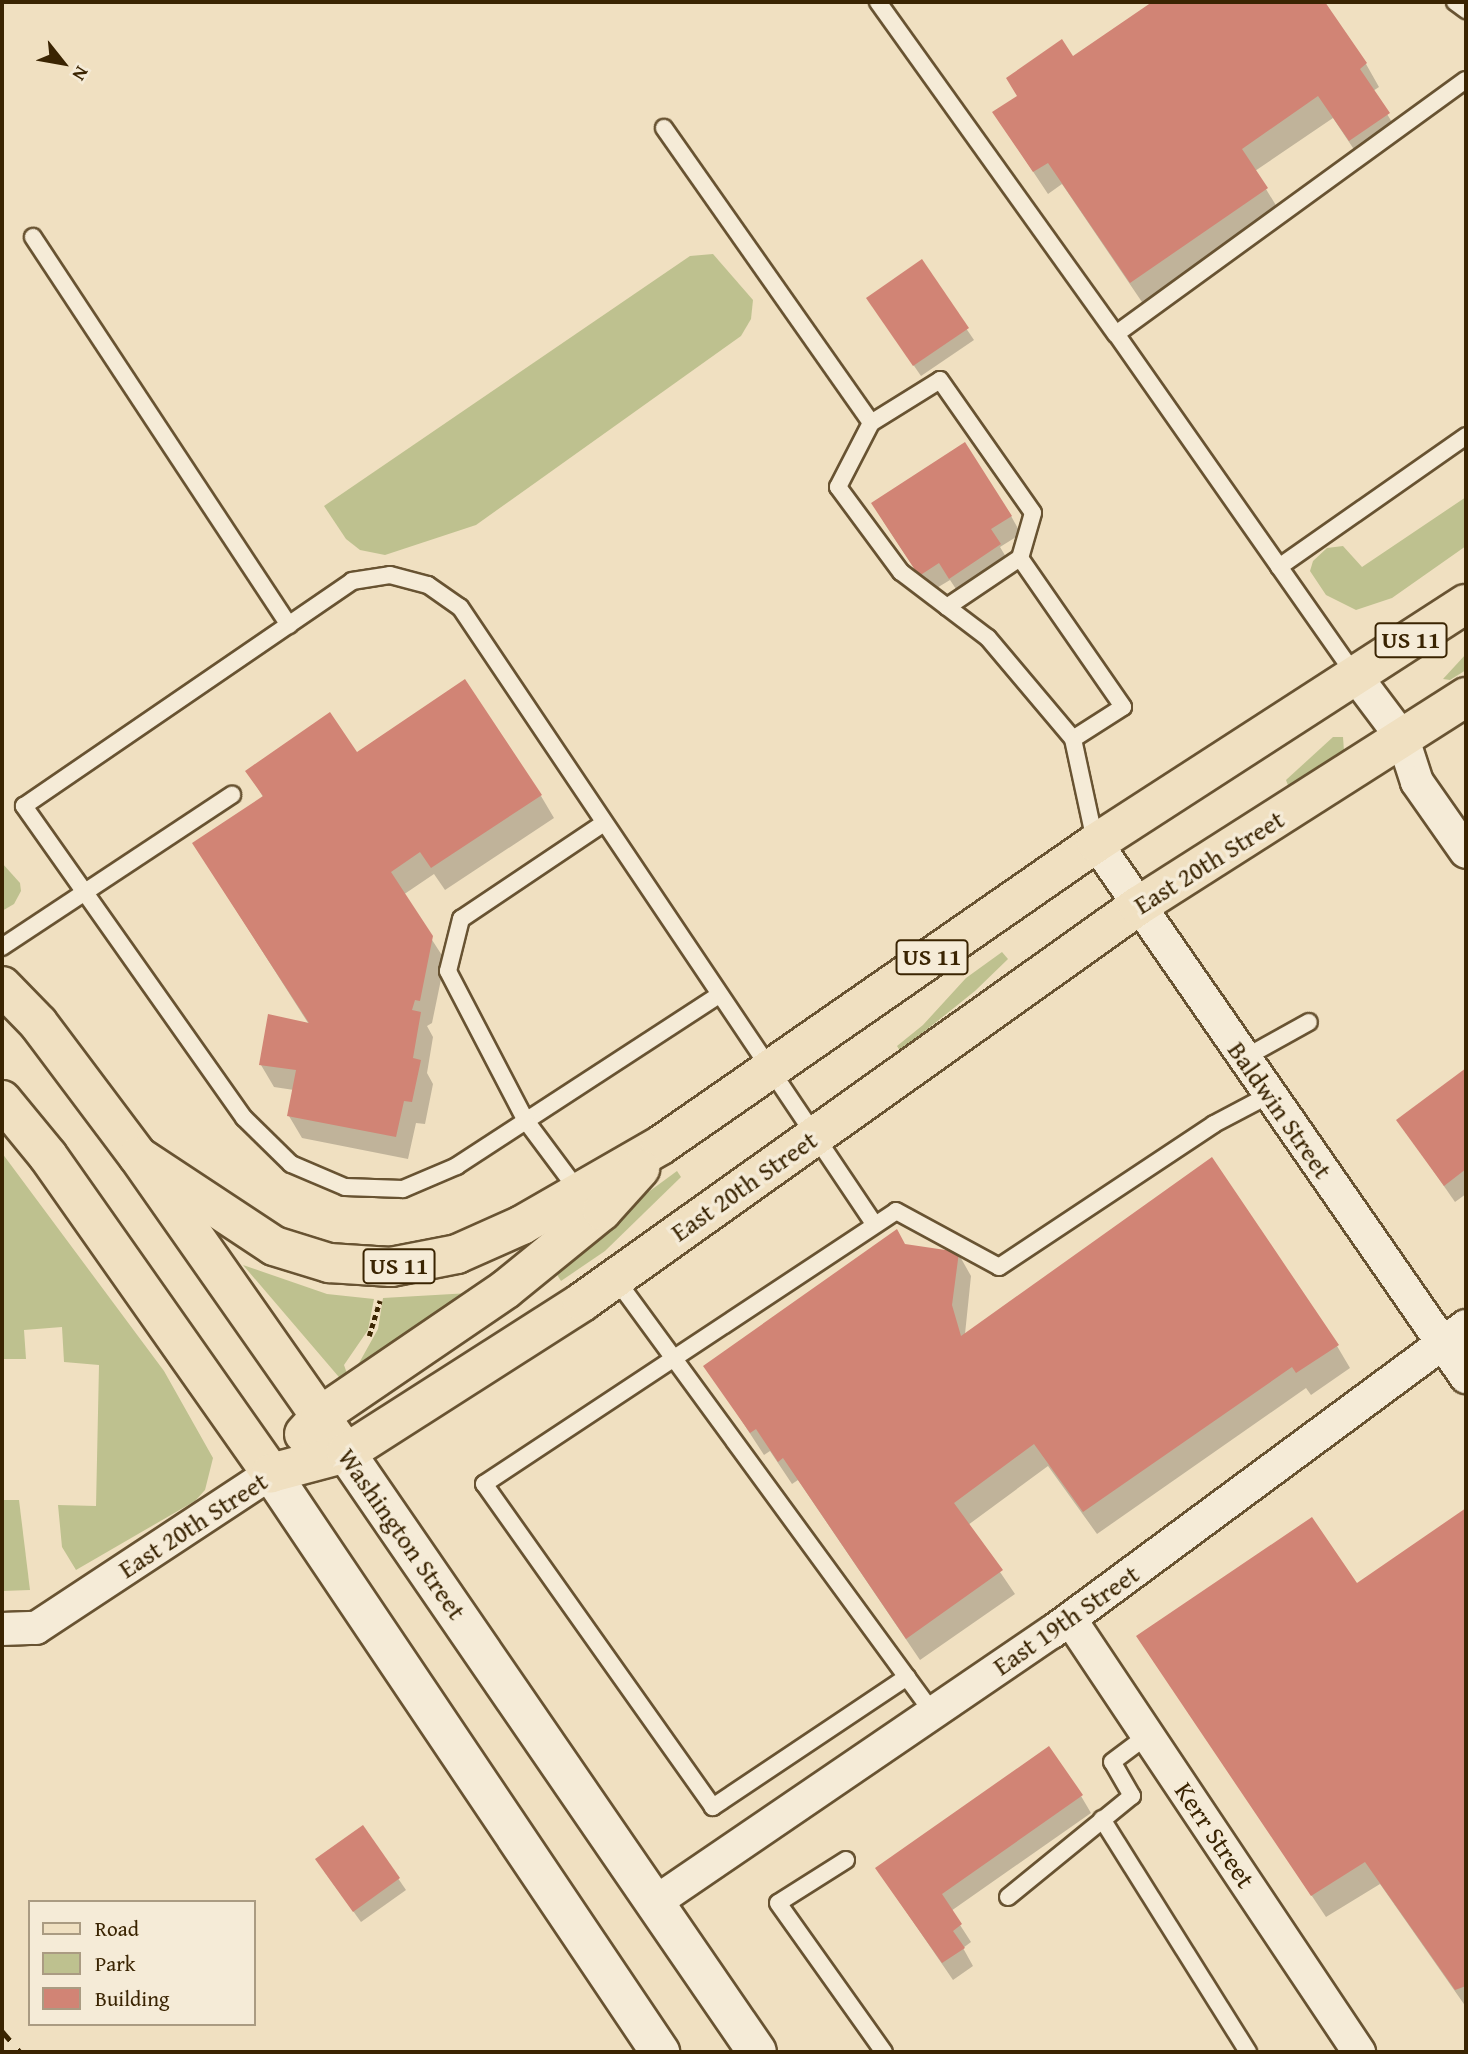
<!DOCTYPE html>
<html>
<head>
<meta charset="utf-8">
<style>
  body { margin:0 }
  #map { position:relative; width:1468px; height:2054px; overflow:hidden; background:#f0e0c1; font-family:"Gentium Book Plus",serif }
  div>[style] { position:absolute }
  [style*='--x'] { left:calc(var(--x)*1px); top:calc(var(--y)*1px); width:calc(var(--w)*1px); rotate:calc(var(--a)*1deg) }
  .green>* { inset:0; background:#bec18f }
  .shadow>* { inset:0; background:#0003 }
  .building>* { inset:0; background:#d18475 }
  .path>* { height:4.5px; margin-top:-2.25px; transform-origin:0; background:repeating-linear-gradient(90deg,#3a2402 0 5px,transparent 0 8.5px) }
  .roads { filter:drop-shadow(2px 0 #685332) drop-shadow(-2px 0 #685332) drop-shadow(0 2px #685332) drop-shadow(0 -2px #685332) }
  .lane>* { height:16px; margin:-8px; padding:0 8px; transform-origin:8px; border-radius:8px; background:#f5ebd7 }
  .street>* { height:32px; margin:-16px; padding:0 16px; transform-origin:16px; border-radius:16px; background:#f5ebd7 }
  .secondary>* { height:38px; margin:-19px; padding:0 19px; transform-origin:19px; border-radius:19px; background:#f5ebd7 }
  .primary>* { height:38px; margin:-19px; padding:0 19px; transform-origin:19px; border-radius:19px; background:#f0e0c1 }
  .rail>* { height:5px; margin-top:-2.5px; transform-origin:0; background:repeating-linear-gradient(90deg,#3a2402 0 12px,transparent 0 24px) }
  span { translate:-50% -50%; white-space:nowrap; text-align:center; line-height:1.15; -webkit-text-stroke:7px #f5ebd7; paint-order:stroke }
  .shield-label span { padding:2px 5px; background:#f5ebd7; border:2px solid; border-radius:5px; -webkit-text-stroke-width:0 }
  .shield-label { font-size:24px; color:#3a2402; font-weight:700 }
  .street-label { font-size:26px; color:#3a2402 }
  .frame { position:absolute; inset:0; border:4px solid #3a2402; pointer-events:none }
  .legend { position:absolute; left:28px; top:1900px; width:228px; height:126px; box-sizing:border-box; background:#f5ebd7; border:2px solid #aa9b82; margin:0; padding:9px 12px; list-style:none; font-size:21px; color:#3a2402 }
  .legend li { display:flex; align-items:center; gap:14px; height:35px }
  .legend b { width:35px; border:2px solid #aa9b82 }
  .north { position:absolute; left:28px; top:28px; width:70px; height:70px; -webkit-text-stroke:5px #f5ebd7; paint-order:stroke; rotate:121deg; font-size:19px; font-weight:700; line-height:28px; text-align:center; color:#3a2402 }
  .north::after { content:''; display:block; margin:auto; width:24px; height:32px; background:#3a2402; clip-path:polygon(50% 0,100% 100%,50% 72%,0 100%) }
</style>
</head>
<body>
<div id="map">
  <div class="green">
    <div style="clip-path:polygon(713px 254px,753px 300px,751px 319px,741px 336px,476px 525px,385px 555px,360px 550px,346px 539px,324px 506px,690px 256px)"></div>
    <div style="clip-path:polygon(1466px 497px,1466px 546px,1392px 598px,1356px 610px,1326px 595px,1310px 571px,1313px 561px,1327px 548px,1343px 546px,1362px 567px)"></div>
    <div style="clip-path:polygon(1466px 654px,1466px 670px,1450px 680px,1443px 679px)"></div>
    <div style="clip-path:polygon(1333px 737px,1343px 737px,1344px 751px,1289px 788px,1286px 780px)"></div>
    <div style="clip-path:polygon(2px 863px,20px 883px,21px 891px,14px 904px,2px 911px)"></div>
    <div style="clip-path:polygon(1002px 952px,1008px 959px,975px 991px,900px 1051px,897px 1046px,923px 1025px,966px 978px)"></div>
    <div style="clip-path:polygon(2px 1153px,164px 1371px,213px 1458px,205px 1490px,195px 1501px,76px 1570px,62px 1547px,58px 1505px,96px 1506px,99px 1365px,64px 1362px,62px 1327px,24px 1330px,26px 1359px,2px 1359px)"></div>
    <div style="clip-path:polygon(677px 1171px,681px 1177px,605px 1251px,561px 1281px,556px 1273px,632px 1204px)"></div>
    <div style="clip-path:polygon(243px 1265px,327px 1294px,374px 1299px,368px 1330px,344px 1365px,350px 1382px,344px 1383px)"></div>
    <div style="clip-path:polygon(470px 1293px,354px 1372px,378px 1329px,383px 1298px)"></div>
    <div style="clip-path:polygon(2px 1500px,19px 1500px,30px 1590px,2px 1591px)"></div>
  </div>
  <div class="shadow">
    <div style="clip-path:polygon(1156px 2px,1323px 2px,1366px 64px,1379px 87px,1373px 91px,1401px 137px,1363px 163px,1333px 118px,1255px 171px,1280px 212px,1144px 305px,1062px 184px,1048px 194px,994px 113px)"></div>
    <div style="clip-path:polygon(921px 262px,974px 340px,921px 376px,875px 309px)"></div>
    <div style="clip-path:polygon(1011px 516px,1021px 534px,1000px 547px,1009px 562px,960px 595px,950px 580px,930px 592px,883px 521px)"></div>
    <div style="clip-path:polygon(357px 754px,541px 796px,554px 818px,445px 890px,434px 874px,403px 895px,445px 960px,432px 1023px,427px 1026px,433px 1037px,427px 1073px,433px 1084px,425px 1124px,416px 1123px,408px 1159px,302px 1138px,289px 1116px,294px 1090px,274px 1087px,261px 1065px,310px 1026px,208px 866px,263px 797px,248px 771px)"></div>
    <div style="clip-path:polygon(1466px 1070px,1466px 1194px,1455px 1202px,1398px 1120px)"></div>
    <div style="clip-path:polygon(904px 1245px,958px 1253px,971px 1276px,965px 1334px,1337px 1346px,1350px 1368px,1311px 1395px,1306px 1388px,1097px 1534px,1048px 1466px,968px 1525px,1015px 1594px,920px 1660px,798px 1480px,792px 1484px,770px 1451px,764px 1455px,706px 1366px)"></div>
    <div style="clip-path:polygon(1466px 1511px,1466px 2007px,1380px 1884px,1326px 1917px,1138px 1637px,1356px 1585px)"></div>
    <div style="clip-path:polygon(1081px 1796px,1091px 1813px,951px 1911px,971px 1942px,963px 1948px,973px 1966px,953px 1980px,877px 1869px)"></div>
    <div style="clip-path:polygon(363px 1827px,406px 1890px,361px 1922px,324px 1871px)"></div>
  </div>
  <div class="building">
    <div style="clip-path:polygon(1152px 2px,1325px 2px,1367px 63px,1360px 69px,1390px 113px,1349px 141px,1318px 96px,1242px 149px,1268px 188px,1130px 283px,1048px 163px,1033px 172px,992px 112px,1017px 96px,1006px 78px,1062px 39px,1073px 56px)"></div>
    <div style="clip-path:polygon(922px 259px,969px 328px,913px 366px,866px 298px)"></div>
    <div style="clip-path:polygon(965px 442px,1012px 516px,991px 529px,1001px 544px,949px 579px,939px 563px,919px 576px,871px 503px)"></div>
    <div style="clip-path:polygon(465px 679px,542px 795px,431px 868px,420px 852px,391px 872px,433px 936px,420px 1001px,415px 1000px,412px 1010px,421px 1012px,413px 1058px,421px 1060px,412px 1102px,404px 1101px,396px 1137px,287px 1116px,296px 1070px,259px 1065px,268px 1014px,309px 1023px,192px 843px,263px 796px,245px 771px,330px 712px,357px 752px)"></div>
    <div style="clip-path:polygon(1466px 1068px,1466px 1169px,1444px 1186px,1396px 1120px)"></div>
    <div style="clip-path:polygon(1212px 1157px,1339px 1345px,1296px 1373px,1292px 1367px,1083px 1512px,1034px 1444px,954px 1503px,1003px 1570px,906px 1639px,783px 1458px,778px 1462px,756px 1429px,750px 1433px,703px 1366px,897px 1229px,905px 1244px,959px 1252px,952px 1305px,961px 1336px)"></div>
    <div style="clip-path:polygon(1466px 1508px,1466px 1986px,1455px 1990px,1365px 1862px,1311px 1896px,1136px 1636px,1312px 1517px,1357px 1583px)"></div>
    <div style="clip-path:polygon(1049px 1746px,1083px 1795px,942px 1894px,962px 1924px,953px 1931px,965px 1948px,942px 1963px,875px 1868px)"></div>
    <div style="clip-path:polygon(363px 1825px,400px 1878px,353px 1912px,315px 1859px)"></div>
  </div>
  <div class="path">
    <div style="--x:369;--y:1336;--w:37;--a:-73"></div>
  </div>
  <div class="roads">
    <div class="lane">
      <div style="--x:878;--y:2;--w:408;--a:54.4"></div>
      <div style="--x:1455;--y:2;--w:14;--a:36"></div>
      <div style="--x:664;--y:128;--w:360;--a:54.9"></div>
      <div style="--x:871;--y:423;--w:81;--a:-31.9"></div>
      <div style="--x:940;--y:380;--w:162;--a:55"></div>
      <div style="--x:1033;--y:513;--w:47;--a:106.1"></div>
      <div style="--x:1020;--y:558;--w:181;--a:55.3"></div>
      <div style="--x:1123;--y:707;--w:59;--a:147.4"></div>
      <div style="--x:1073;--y:739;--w:104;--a:77.8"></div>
      <div style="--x:33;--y:237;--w:465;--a:56.6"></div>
      <div style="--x:871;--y:423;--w:72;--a:117.3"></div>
      <div style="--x:838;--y:487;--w:106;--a:53.5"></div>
      <div style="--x:901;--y:572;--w:109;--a:37.2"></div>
      <div style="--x:988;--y:638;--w:132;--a:49.9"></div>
      <div style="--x:1279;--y:567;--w:228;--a:-35"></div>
      <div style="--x:947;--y:607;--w:88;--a:-33.9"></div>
      <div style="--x:1355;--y:675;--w:416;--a:-125"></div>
      <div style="--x:1116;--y:334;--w:432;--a:-36"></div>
      <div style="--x:2;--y:947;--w:276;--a:-33.5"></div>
      <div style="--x:719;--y:995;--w:313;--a:146.9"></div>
      <div style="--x:457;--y:1166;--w:59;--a:156.9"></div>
      <div style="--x:403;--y:1189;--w:58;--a:-178"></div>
      <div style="--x:345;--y:1187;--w:59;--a:-156.9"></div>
      <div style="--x:291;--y:1164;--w:66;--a:-135.6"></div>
      <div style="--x:244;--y:1118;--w:382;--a:-125.2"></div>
      <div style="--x:24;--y:806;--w:398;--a:-34.4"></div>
      <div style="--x:352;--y:581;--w:38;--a:-9"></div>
      <div style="--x:390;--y:575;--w:39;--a:15"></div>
      <div style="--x:428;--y:585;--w:39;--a:35"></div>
      <div style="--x:460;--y:607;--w:744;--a:56.12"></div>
      <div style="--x:1244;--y:1058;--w:74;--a:-29"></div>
      <div style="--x:579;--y:1192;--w:89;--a:-126.7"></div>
      <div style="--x:526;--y:1121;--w:169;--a:-117.5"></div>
      <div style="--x:448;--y:971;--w:54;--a:-76"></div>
      <div style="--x:461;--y:919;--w:172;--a:-33.9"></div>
      <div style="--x:615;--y:1278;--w:539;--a:53.83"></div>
      <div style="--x:907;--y:1677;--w:234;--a:146.2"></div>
      <div style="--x:713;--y:1807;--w:396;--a:-125.3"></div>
      <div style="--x:484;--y:1484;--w:494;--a:-33.5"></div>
      <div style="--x:896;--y:1211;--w:117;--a:28.5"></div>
      <div style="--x:999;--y:1267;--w:258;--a:-33.6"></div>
      <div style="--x:1214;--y:1124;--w:62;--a:-27.8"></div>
      <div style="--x:1102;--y:1819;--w:275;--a:57.9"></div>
      <div style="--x:846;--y:1860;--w:80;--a:147.7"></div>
      <div style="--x:778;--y:1903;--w:183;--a:54.6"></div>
      <div style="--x:1008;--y:1897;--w:160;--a:-39.2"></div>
      <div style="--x:1132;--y:1796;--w:39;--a:-120"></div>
      <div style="--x:1112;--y:1762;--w:45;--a:-36.9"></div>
    </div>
    <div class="street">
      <div style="--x:1355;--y:675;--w:80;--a:53.1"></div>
      <div style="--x:1403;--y:739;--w:45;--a:72"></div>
      <div style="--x:1417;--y:782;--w:85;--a:55"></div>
      <div style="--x:1096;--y:843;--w:650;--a:55.28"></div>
      <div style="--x:1070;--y:1619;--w:521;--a:56.28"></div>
      <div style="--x:2;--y:1629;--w:34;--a:-2"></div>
      <div style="--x:36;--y:1628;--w:282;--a:-33.4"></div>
      <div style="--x:657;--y:1901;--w:478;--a:-34.3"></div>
      <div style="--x:1052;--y:1632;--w:515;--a:-36.47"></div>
    </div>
    <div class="secondary">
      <div style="--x:346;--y:1453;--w:726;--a:55.54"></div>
      <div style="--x:271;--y:1473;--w:698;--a:56.1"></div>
    </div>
    <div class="primary">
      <div style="--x:2;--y:986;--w:52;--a:45.8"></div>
      <div style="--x:38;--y:1023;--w:166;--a:53.1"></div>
      <div style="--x:138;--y:1156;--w:363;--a:55"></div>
      <div style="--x:2;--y:1100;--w:72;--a:50.6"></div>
      <div style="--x:48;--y:1156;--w:388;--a:54.9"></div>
      <div style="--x:138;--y:1156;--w:163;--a:33.5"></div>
      <div style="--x:274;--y:1246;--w:58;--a:17.2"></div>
      <div style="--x:329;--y:1263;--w:62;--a:3.7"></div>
      <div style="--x:391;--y:1267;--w:67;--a:-11.1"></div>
      <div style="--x:457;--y:1254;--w:71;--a:-24"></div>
      <div style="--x:522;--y:1225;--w:160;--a:-29.9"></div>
      <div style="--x:661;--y:1145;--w:530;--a:-34.77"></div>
      <div style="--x:1096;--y:843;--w:440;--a:-32.9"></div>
      <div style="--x:304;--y:1434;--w:24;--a:-48"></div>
      <div style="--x:320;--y:1416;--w:225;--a:-34.3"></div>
      <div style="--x:506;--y:1289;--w:124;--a:-39.1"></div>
      <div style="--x:602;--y:1211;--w:57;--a:-47.9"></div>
      <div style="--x:271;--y:1473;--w:78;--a:-14.9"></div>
      <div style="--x:346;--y:1453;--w:280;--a:-32.6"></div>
      <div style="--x:582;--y:1302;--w:683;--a:-35.46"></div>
      <div style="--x:1138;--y:906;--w:389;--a:-32.5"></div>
    </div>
  </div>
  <div class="rail">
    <div style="--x:2;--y:2031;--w:28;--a:49"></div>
  </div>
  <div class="shield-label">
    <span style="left:1411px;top:640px">US 11</span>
    <span style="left:932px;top:957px">US 11</span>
    <span style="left:399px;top:1266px">US 11</span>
  </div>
  <div class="street-label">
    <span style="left:1209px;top:862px;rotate:-32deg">East 20th Street</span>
    <span style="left:1280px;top:1110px;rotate:55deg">Baldwin Street</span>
    <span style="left:744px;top:1186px;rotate:-35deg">East 20th Street</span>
    <span style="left:193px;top:1525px;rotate:-33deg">East 20th Street</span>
    <span style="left:402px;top:1534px;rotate:55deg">Washington Street</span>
    <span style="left:1066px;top:1620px;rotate:-35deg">East 19th Street</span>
    <span style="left:1215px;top:1835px;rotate:56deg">Kerr Street</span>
  </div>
  <div class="frame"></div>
  <ul class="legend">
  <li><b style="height:9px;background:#f0e0c1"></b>Road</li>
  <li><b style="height:19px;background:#bec18f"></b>Park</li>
  <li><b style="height:19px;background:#d18475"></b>Building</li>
  </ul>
  <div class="north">N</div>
</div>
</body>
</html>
